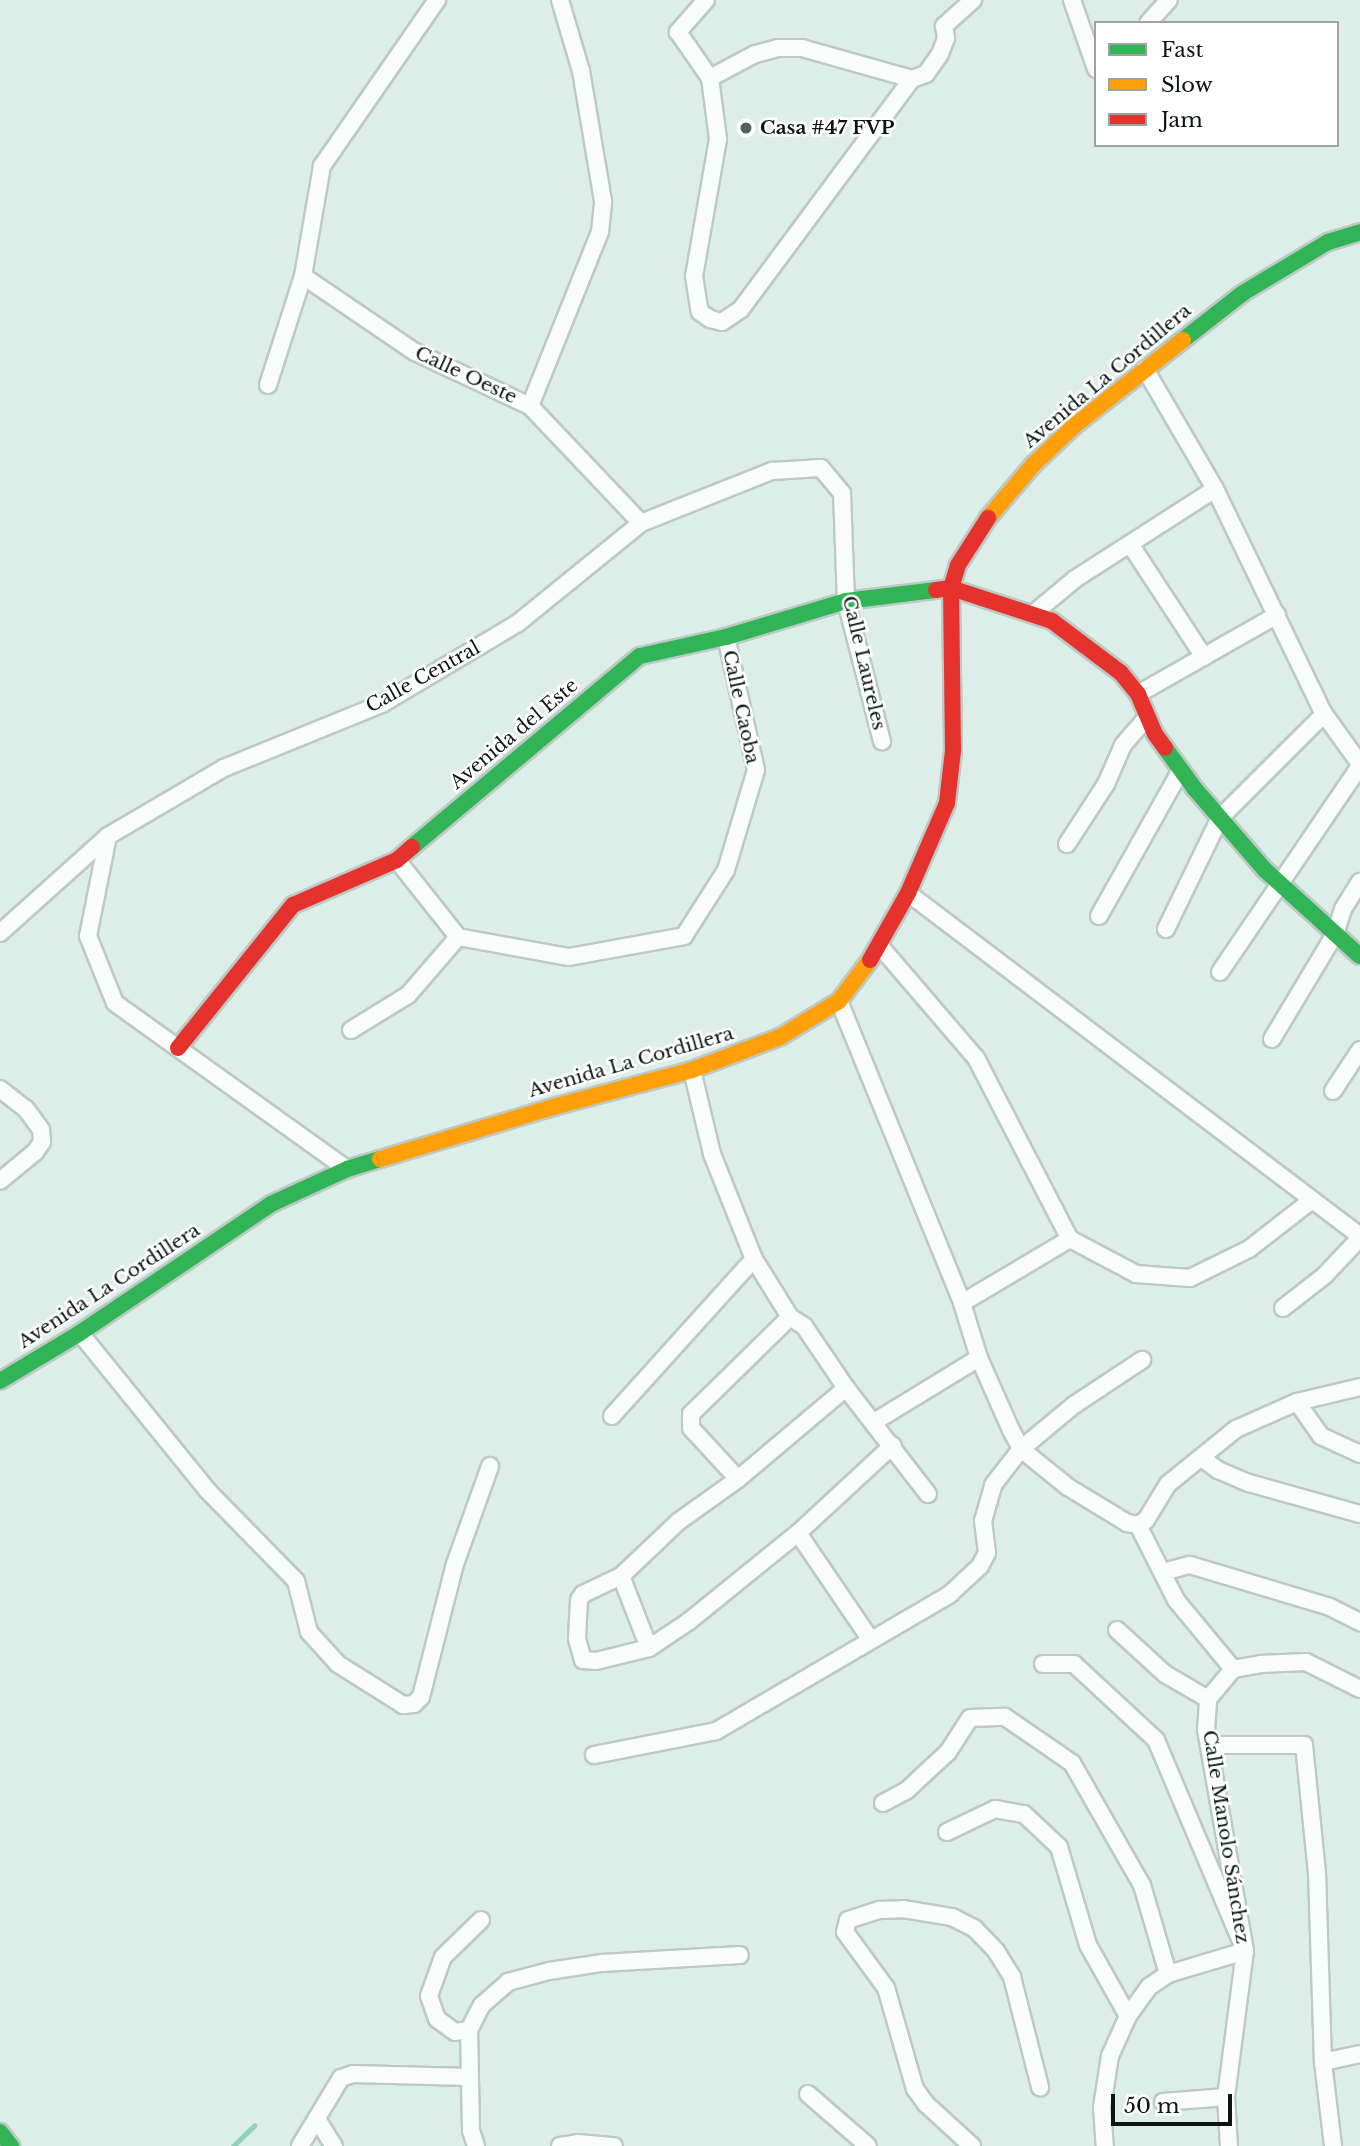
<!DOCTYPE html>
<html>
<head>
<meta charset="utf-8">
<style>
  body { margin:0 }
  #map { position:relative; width:1360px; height:2146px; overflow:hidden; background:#ddeee8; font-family:"Libre Baskerville",serif }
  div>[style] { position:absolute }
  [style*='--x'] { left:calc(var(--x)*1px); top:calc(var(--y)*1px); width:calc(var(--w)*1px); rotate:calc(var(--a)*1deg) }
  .stream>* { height:5px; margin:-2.5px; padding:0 2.5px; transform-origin:2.5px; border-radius:2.5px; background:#92d1be }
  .roads { filter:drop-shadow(2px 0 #bcc9c4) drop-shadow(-2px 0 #bcc9c4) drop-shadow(0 2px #bcc9c4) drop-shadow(0 -2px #bcc9c4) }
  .street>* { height:16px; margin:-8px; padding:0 8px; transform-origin:8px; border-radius:8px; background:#fafcfc }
  .fast>* { height:16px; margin:-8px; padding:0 8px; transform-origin:8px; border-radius:8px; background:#30b455 }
  .slow>* { height:16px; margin:-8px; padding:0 8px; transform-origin:8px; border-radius:8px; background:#ff9f0a }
  .jam>* { height:16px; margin:-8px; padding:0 8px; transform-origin:8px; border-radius:8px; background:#e5322d }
  .dots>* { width:19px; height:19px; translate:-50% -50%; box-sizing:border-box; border:4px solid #fff; border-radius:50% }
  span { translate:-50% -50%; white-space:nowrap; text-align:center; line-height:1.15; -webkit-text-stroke:5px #fff; paint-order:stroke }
  .poi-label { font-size:19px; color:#0b1612; font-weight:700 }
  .left { translate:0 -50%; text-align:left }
  .street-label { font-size:19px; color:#0b1612 }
  .legend { position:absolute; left:1094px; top:21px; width:245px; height:126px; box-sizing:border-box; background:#fff; border:2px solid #9da2a0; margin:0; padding:9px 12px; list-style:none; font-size:21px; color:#0b1612 }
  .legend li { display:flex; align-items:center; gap:14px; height:35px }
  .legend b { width:35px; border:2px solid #9da2a0 }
  .scale { position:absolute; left:1111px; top:2094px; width:121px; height:32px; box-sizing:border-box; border:4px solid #0b1612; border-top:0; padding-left:9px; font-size:21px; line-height:24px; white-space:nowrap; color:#0b1612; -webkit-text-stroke:5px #fff; paint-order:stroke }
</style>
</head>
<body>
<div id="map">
  <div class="stream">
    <div style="--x:233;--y:2146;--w:30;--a:-44"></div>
  </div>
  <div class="roads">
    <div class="street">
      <div style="--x:706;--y:0;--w:43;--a:131.2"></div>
      <div style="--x:678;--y:32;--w:56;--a:55.2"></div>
      <div style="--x:1072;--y:0;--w:73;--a:70.8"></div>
      <div style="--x:1148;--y:23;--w:31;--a:-48"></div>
      <div style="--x:912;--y:79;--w:114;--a:-164.3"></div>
      <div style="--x:802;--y:48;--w:24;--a:180"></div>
      <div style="--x:778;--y:48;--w:24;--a:165"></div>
      <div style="--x:755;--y:54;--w:51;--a:151.9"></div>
      <div style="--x:710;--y:78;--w:62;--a:82.5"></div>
      <div style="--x:718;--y:139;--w:139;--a:99.9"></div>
      <div style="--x:694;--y:276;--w:36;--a:81"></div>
      <div style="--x:700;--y:312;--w:12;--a:35"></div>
      <div style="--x:710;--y:319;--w:12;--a:14"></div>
      <div style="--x:722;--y:322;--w:23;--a:-34"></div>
      <div style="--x:741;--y:309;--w:287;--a:-53.4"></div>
      <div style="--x:912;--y:79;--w:15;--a:-20"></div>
      <div style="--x:926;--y:74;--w:24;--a:-55"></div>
      <div style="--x:940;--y:54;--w:17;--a:-69"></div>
      <div style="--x:946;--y:38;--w:12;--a:-99"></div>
      <div style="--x:944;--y:26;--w:39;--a:-42"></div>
      <div style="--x:303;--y:276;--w:135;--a:34.2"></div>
      <div style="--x:415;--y:352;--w:127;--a:25.2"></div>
      <div style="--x:530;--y:406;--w:161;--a:46.5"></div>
      <div style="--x:1145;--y:369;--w:139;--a:59.7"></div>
      <div style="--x:1215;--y:489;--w:250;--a:64.2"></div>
      <div style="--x:1324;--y:714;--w:62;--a:54.2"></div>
      <div style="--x:268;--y:385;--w:114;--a:-72.2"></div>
      <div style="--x:303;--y:276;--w:112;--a:-80.2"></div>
      <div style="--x:322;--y:166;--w:202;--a:-55.3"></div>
      <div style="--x:530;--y:406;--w:188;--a:-68.1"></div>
      <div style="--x:600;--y:232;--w:31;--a:-84"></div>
      <div style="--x:603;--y:201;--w:132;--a:-99.6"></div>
      <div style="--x:581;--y:71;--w:74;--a:-106.5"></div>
      <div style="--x:1130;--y:544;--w:135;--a:56.8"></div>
      <div style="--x:1033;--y:614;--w:55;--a:-39.8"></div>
      <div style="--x:1075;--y:579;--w:166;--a:-32.7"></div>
      <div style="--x:1138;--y:694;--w:160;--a:-29.6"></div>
      <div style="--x:108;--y:836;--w:102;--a:101.3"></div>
      <div style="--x:88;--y:936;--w:72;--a:68.1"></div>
      <div style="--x:115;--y:1003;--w:285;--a:35.6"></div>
      <div style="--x:1067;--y:844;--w:72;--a:-57"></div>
      <div style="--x:1106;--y:784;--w:43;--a:-66.4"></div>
      <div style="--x:1123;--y:745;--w:35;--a:-49"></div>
      <div style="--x:397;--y:860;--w:98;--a:51.6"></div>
      <div style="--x:458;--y:937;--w:113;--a:10.2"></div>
      <div style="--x:569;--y:957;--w:117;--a:-10.3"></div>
      <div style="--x:684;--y:936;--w:78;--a:-57.5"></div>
      <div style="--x:726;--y:870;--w:104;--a:-73.3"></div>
      <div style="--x:756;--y:770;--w:136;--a:-102.7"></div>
      <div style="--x:908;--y:893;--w:567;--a:37.19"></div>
      <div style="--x:1099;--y:916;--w:167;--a:-60.7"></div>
      <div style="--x:1166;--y:929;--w:123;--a:-64.1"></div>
      <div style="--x:1220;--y:818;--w:147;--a:-45"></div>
      <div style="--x:0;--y:933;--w:145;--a:-41.9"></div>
      <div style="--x:108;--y:836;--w:134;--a:-30.4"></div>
      <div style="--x:224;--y:768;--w:170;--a:-22.1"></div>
      <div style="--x:382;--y:704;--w:158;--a:-30.8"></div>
      <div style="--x:518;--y:623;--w:159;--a:-39.1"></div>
      <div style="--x:641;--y:523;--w:141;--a:-21.7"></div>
      <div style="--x:772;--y:471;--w:49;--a:-3.5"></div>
      <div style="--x:821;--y:468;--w:33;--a:50"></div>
      <div style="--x:842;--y:493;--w:108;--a:87.9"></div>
      <div style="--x:846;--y:601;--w:145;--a:75.6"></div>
      <div style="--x:879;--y:945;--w:149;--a:49.4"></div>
      <div style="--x:976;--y:1058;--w:204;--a:62.6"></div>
      <div style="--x:1070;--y:1239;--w:75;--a:27.9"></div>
      <div style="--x:1136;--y:1274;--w:54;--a:4.2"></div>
      <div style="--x:1190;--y:1278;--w:66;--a:-26.2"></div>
      <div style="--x:1249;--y:1249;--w:80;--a:-37.9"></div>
      <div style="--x:1220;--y:972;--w:249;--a:-55.8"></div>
      <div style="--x:839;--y:1001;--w:326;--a:67.8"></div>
      <div style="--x:962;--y:1303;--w:58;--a:72.8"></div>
      <div style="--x:979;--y:1358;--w:79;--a:66"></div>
      <div style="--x:1011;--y:1430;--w:21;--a:62"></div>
      <div style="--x:1021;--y:1449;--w:60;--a:39"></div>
      <div style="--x:1068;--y:1487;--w:69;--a:31.4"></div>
      <div style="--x:1127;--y:1523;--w:11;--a:10"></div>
      <div style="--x:1138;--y:1525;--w:9;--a:-32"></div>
      <div style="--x:1146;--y:1520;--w:42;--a:-58.6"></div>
      <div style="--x:1168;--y:1484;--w:87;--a:-39"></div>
      <div style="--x:1236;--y:1429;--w:67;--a:-23.9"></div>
      <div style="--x:1297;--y:1402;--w:65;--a:-13.4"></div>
      <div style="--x:351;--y:1030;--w:67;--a:-31.6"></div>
      <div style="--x:408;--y:995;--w:77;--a:-49.2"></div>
      <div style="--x:1272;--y:1039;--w:122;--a:-59"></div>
      <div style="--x:1335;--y:934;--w:26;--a:-72"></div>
      <div style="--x:1343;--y:909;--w:32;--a:-58"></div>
      <div style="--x:692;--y:1070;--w:86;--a:76.6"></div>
      <div style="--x:712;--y:1154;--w:113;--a:68.2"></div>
      <div style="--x:754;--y:1259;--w:68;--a:58.2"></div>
      <div style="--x:0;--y:1089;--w:33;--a:38"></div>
      <div style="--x:26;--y:1109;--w:26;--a:54"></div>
      <div style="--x:41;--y:1130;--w:12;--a:85"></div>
      <div style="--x:42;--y:1142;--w:12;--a:125"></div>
      <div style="--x:35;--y:1152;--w:45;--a:140.4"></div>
      <div style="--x:1333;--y:1091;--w:49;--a:-56.6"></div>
      <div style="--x:962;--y:1303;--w:126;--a:-30.7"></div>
      <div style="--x:1283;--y:1308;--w:52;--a:-38"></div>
      <div style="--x:1324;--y:1276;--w:52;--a:-46.5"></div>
      <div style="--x:80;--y:1333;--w:202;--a:51"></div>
      <div style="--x:207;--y:1490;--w:127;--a:45.6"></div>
      <div style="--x:296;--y:1581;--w:53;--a:75.7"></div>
      <div style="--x:309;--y:1632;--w:43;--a:47.8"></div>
      <div style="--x:338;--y:1664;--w:77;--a:32.2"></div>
      <div style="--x:403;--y:1705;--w:11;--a:-5"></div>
      <div style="--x:414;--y:1704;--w:10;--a:-45"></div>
      <div style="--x:421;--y:1697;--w:137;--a:-75.7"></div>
      <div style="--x:455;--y:1564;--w:104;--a:-70.3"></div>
      <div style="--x:846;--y:1388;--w:141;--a:139.9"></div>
      <div style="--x:738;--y:1479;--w:74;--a:144.4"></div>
      <div style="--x:678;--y:1522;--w:79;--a:136.5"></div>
      <div style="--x:621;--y:1576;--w:42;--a:154.7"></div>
      <div style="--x:583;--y:1594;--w:7;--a:124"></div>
      <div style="--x:579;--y:1600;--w:39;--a:93"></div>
      <div style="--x:577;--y:1639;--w:22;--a:74"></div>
      <div style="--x:583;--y:1660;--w:13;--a:4"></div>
      <div style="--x:596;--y:1661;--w:55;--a:-13.8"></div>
      <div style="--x:649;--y:1648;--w:47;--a:-33.7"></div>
      <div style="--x:688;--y:1622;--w:141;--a:-39"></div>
      <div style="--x:798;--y:1533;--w:129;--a:-42.8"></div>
      <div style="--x:1297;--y:1402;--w:42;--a:54.8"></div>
      <div style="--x:1321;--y:1436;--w:43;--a:24.8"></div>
      <div style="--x:612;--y:1416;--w:212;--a:-47.9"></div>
      <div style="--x:874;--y:1422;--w:123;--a:-31.4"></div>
      <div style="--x:1203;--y:1459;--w:19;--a:36"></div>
      <div style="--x:1218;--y:1470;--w:34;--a:23"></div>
      <div style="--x:1249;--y:1483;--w:115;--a:15.6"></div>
      <div style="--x:738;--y:1479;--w:69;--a:-132.7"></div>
      <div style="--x:691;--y:1428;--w:14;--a:-90"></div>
      <div style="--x:691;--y:1414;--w:139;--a:-44.4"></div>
      <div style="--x:790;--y:1317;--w:17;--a:33"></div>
      <div style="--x:804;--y:1326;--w:75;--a:55.9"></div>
      <div style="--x:846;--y:1388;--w:134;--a:52.3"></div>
      <div style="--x:1138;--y:1525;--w:84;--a:63.1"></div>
      <div style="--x:1176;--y:1600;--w:89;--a:50.4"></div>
      <div style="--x:798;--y:1533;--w:128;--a:55.8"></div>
      <div style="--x:1163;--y:1572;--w:28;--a:-15"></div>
      <div style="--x:1190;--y:1565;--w:146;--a:16.7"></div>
      <div style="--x:1330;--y:1607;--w:34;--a:27"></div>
      <div style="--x:621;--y:1576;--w:77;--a:68.7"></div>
      <div style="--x:1117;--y:1630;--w:65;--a:42.5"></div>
      <div style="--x:1165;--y:1674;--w:50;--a:30.2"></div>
      <div style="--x:1043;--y:1664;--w:31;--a:0"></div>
      <div style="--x:1074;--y:1664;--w:112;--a:42.8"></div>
      <div style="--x:1156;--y:1740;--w:229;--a:67.1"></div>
      <div style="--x:1245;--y:1951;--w:80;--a:163.4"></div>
      <div style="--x:1211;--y:1745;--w:93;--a:0"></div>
      <div style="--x:1304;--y:1745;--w:128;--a:84.2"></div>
      <div style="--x:1317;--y:1872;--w:190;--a:88.2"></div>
      <div style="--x:1323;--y:2062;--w:85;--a:83.2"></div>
      <div style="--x:594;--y:1755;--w:124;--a:-11.1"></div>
      <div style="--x:716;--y:1731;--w:271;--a:-30.3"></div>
      <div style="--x:950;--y:1594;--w:41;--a:-43"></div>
      <div style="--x:980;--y:1566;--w:15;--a:-62"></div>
      <div style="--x:987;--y:1553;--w:32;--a:-97"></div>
      <div style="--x:983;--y:1521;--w:37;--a:-74"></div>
      <div style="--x:993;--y:1485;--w:46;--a:-52.1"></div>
      <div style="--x:1021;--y:1449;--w:69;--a:-39.7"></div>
      <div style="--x:1074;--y:1405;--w:82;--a:-33.5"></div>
      <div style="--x:883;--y:1803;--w:26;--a:-28"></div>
      <div style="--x:906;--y:1791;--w:57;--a:-42.9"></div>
      <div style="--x:948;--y:1752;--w:40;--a:-57.1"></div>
      <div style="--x:970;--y:1718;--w:35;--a:-2"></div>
      <div style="--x:1005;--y:1717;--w:81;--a:34.5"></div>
      <div style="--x:1072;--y:1763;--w:141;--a:60.2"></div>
      <div style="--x:1142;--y:1885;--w:93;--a:73.7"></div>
      <div style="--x:1168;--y:1974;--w:23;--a:146"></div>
      <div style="--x:1149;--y:1987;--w:36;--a:126"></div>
      <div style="--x:1128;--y:2016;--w:44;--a:114.2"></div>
      <div style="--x:1110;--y:2056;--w:52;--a:98.9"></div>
      <div style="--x:1102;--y:2107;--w:39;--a:86"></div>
      <div style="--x:947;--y:1832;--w:53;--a:-25.6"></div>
      <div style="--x:995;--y:1809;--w:29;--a:10"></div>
      <div style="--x:1024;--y:1814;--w:48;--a:43.3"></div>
      <div style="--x:1059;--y:1847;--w:102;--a:73.5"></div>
      <div style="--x:1088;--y:1945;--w:81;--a:60.6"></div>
      <div style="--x:469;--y:2030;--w:14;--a:172"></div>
      <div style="--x:455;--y:2032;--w:22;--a:-144"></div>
      <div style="--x:437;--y:2019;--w:24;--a:-109"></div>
      <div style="--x:429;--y:1996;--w:41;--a:-70.3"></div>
      <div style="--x:443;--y:1957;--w:53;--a:-44.2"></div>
      <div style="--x:1323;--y:2062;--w:38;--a:-12"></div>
      <div style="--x:808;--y:2094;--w:79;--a:40.9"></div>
      <div style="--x:1163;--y:2102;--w:63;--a:-4.5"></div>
      <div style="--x:317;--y:2119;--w:32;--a:58"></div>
      <div style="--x:300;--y:2146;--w:79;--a:-58.9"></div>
      <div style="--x:341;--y:2078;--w:13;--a:-18"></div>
      <div style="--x:353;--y:2074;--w:116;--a:1.5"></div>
      <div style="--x:476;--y:2146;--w:16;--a:-108"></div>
      <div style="--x:471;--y:2131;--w:101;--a:-91.1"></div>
      <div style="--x:469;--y:2030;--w:28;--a:-63"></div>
      <div style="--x:482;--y:2005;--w:35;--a:-41"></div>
      <div style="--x:508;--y:1982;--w:42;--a:-15"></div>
      <div style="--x:549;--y:1971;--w:54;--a:-8.6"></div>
      <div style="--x:602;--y:1963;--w:138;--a:-3.3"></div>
      <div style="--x:560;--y:2146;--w:18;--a:-9"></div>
      <div style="--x:578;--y:2143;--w:36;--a:5"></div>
      <div style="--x:972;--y:2146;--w:62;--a:-137.6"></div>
      <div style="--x:926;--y:2104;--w:19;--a:-126"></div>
      <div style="--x:915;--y:2089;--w:105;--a:-106"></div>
      <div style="--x:886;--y:1988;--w:69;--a:-126.2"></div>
      <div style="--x:845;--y:1932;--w:12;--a:-76"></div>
      <div style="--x:848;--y:1920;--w:33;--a:-18"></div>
      <div style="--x:879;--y:1910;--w:24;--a:-2"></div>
      <div style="--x:903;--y:1909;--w:50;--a:9.3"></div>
      <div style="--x:952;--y:1917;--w:25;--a:27"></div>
      <div style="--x:974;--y:1928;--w:32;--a:46"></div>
      <div style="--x:996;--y:1951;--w:31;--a:58"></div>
      <div style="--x:1012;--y:1977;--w:114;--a:75.7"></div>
      <div style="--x:1229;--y:2146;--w:49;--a:-93.5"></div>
      <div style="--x:1226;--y:2097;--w:147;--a:-82.6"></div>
      <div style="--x:1245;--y:1951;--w:224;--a:-100"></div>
      <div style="--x:1206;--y:1730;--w:31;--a:-86"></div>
      <div style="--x:1208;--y:1699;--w:39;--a:-50"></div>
      <div style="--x:1233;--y:1669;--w:27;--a:-10"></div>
      <div style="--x:1260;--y:1664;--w:46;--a:-2.5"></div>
      <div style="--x:1306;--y:1662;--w:60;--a:26.6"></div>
    </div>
    <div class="fast">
      <div style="--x:1183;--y:340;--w:76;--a:-38.1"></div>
      <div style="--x:1243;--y:293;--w:99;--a:-31"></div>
      <div style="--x:1328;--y:242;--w:34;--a:-17"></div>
      <div style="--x:1165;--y:748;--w:51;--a:53.8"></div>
      <div style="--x:1195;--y:789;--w:107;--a:49.2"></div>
      <div style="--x:1265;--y:870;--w:128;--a:42.2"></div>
      <div style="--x:412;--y:847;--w:297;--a:-40"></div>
      <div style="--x:640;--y:656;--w:88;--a:-12.5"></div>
      <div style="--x:726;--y:637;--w:125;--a:-16.7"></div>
      <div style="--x:846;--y:601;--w:91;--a:-7"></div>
      <div style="--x:0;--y:1381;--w:93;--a:-31"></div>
      <div style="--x:80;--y:1333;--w:230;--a:-34"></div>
      <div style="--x:271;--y:1204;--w:84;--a:-24.7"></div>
      <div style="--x:347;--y:1169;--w:34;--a:-17"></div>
      <div style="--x:0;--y:2132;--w:18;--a:52"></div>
    </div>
    <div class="slow">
      <div style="--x:988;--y:518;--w:70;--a:-49.7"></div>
      <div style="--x:1033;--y:465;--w:57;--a:-43.6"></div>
      <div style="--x:1074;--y:426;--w:139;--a:-38.3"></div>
      <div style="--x:380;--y:1159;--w:181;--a:-16.7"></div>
      <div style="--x:553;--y:1107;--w:144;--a:-14.9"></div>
      <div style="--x:692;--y:1070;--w:94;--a:-20.6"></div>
      <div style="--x:780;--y:1037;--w:69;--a:-31.4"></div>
      <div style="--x:839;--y:1001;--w:51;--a:-52.9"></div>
    </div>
    <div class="jam">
      <div style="--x:936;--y:590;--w:15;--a:-8"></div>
      <div style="--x:951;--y:588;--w:106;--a:18.1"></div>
      <div style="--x:1052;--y:621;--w:86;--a:37"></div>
      <div style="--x:1121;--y:673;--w:27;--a:51"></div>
      <div style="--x:1138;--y:694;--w:43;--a:67"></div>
      <div style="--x:1155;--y:734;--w:17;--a:54"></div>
      <div style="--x:870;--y:960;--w:77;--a:-60.4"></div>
      <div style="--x:908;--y:893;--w:98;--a:-66.6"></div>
      <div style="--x:947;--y:803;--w:53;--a:-83.5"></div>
      <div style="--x:953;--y:750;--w:162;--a:-90.7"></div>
      <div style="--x:951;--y:588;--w:24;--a:-73"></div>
      <div style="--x:958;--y:565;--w:56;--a:-57.4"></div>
      <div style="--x:178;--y:1048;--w:184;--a:-51.2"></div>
      <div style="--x:293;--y:905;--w:113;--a:-23.4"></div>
      <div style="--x:397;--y:860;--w:20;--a:-41"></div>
    </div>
  </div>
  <div class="dots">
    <div style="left:746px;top:128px;background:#54625d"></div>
  </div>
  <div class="poi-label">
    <span class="left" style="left:760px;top:128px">Casa #47 FVP</span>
  </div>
  <div class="street-label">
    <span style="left:466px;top:375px;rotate:25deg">Calle Oeste</span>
    <span style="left:1107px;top:376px;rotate:-40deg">Avenida La Cordillera</span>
    <span style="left:864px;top:663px;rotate:77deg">Calle Laureles</span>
    <span style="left:423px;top:677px;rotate:-29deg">Calle Central</span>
    <span style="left:741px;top:707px;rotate:78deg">Calle Caoba</span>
    <span style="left:514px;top:734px;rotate:-40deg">Avenida del Este</span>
    <span style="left:631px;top:1062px;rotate:-16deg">Avenida La Cordillera</span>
    <span style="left:109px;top:1286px;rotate:-33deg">Avenida La Cordillera</span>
    <span style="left:1226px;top:1837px;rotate:81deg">Calle Manolo Sánchez</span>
  </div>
  <ul class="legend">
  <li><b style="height:9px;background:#30b455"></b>Fast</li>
  <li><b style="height:9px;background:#ff9f0a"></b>Slow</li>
  <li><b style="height:9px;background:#e5322d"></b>Jam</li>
  </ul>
  <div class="scale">50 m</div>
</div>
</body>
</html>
